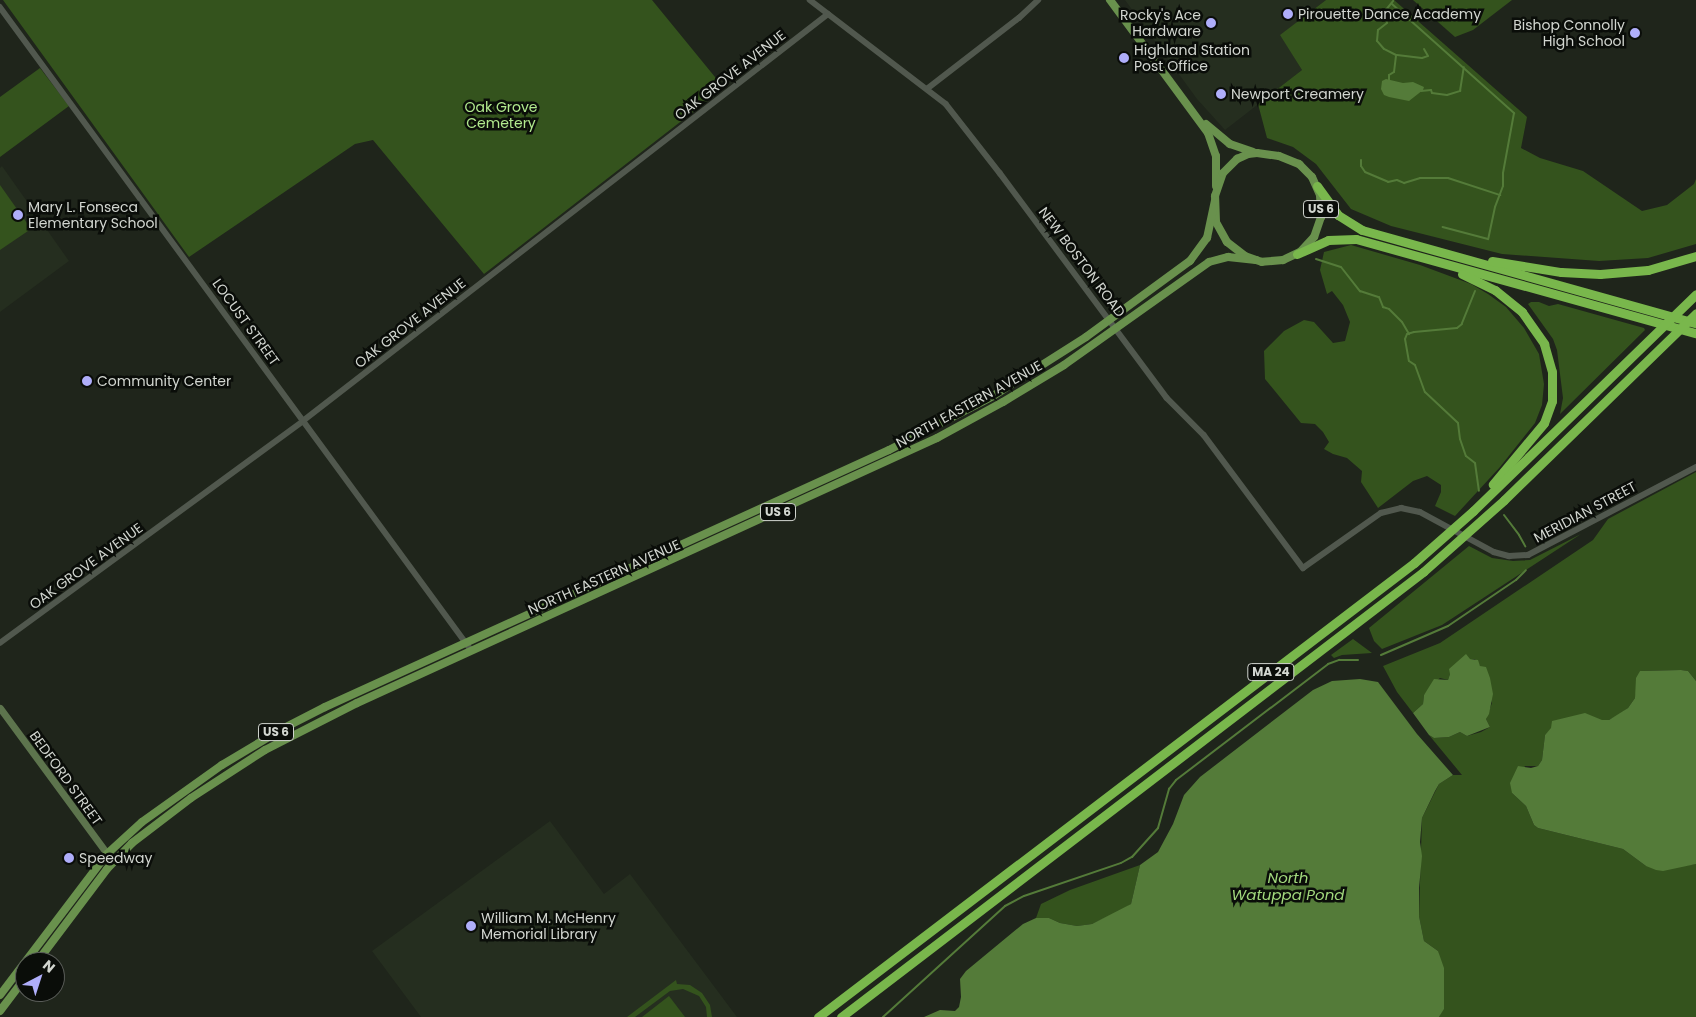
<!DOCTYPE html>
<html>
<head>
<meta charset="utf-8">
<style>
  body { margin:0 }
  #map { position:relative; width:1696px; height:1017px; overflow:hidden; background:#1f251b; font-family:Poppins,sans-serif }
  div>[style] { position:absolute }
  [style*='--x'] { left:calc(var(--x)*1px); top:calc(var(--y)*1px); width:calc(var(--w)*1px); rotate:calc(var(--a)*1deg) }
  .built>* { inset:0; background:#252e1f }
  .green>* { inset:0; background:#34531d }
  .water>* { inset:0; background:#547b39 }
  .stream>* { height:2px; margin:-1px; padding:0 1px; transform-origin:1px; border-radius:1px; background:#547b39 }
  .tertiary>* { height:5.5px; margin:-2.75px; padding:0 2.75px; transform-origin:2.75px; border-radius:2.75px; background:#51584e }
  .secondary>* { height:7px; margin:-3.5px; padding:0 3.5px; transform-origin:3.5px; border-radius:3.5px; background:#5d744d }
  .primary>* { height:8px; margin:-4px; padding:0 4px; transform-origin:4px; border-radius:4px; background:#69914d }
  .motorway>* { height:9px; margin:-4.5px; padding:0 4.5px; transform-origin:4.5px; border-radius:4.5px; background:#79b74c }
  .dots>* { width:14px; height:14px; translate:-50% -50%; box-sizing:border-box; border:2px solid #0a0d09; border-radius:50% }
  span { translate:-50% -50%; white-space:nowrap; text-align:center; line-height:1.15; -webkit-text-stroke:5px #0a0d09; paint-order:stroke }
  .shield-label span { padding:1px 4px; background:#0a0d09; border:1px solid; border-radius:4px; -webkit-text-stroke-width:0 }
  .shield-label { font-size:12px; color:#d2d6d0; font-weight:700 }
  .poi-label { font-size:14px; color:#d2d6d0 }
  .left { translate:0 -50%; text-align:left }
  .right { translate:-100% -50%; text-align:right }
  .street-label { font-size:14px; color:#d2d6d0 }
  .park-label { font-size:14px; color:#b2ea8e }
  .water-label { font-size:15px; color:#a2d97d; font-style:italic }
  .north { position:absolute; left:15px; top:952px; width:50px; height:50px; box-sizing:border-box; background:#0a0d09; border:1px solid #5a5d59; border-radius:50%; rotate:40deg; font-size:14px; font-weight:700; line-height:20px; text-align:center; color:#d2d6d0 }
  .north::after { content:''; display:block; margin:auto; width:18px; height:22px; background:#afaefa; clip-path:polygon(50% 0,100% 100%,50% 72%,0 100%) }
</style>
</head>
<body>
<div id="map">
  <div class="built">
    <div style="clip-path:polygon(1125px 0,1326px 0,1281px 35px,1302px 70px,1225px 130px,1197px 99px)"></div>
    <div style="clip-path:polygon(2px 166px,69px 261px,0 312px,0 168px)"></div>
    <div style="clip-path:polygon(550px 821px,604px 894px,630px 874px,737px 1017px,421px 1017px,372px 951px)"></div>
  </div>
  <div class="green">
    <div style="clip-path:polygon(3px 0,652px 0,724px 88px,484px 274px,373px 140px,355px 144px,189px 257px)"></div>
    <div style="clip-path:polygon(1326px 0,1394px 0,1527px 117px,1521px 148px,1540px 158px,1583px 171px,1642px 211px,1667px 205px,1694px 184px,1696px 179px,1696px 244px,1648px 258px,1599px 261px,1502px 254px,1391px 226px,1351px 209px,1316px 164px,1293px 147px,1267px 138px,1258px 104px,1302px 70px,1280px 35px)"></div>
    <div style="clip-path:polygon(1413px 0,1512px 0,1473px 30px,1455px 37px)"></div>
    <div style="clip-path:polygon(40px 68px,69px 106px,0 157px,0 97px)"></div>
    <div style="clip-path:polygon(0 185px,29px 226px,28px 231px,0 250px)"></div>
    <div style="clip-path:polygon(1351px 245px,1420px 265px,1471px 284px,1488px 294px,1506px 307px,1524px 328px,1539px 354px,1544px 384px,1542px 405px,1535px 423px,1500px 467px,1455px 516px,1435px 506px,1441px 492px,1441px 485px,1427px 476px,1413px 481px,1378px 508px,1361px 482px,1362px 471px,1347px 458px,1333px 454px,1324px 449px,1329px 442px,1323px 432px,1315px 424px,1301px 423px,1265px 379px,1264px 351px,1284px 331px,1304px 320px,1314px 322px,1333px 343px,1345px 341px,1350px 322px,1343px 305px,1332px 291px,1327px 294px,1320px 270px,1324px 252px)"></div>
    <div style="clip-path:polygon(1531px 302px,1539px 302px,1549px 306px,1558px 304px,1644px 328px,1645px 330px,1560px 414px,1563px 398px,1557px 350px,1553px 339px,1528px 304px)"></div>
    <div style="clip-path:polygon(1696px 472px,1696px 681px,1688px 671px,1681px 670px,1640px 671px,1635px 698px,1628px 708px,1617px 716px,1609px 720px,1552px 728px,1545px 735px,1542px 760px,1538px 766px,1525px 766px,1512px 793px,1526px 806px,1534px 825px,1538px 828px,1623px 849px,1646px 866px,1682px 866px,1696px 864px,1696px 1017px,1439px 1017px,1444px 1008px,1438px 951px,1424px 941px,1419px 916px,1422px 818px,1439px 784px,1453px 775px,1462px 775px,1429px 735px,1434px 738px,1449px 737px,1460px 732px,1467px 736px,1481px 732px,1490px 727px,1486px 719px,1492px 703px,1480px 666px,1475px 659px,1469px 659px,1450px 674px,1448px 680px,1440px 678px,1433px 684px,1424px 695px,1423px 704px,1413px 713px,1397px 692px,1383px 666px,1440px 643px,1593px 540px,1608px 519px)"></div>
    <div style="clip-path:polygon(1581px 534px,1442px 625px,1382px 649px,1374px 641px,1369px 628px,1469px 546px,1492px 558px,1513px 561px,1530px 560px)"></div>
    <div style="clip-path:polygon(1353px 639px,1372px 653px,1342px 655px,1334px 658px,1331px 655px)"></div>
    <div style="clip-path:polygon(1140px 865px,1131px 904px,1122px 910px,1092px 924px,1077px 926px,1060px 923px,1049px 918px,1036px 918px,1041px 904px,1070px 890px)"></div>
    <div style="clip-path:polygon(676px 980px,677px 984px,690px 985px,702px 993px,710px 1005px,712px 1017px,707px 1017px,706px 1007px,699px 996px,683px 989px,670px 991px,635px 1017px,627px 1017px)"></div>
    <div style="clip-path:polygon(669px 996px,685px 1017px,642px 1017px)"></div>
  </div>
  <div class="water">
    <div style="clip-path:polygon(1386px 79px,1403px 83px,1413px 82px,1424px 87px,1423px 90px,1409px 101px,1389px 97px,1384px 95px,1381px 89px,1382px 81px)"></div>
    <div style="clip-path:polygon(1466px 654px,1470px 659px,1478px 660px,1480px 666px,1486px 667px,1490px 678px,1493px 694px,1489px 714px,1486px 719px,1490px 727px,1467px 736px,1460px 732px,1449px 737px,1434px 738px,1429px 735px,1413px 713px,1423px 704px,1424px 695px,1434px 679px,1448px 680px,1450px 674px,1449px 669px)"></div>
    <div style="clip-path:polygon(1681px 670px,1688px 671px,1696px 681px,1696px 864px,1663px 871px,1656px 870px,1646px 866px,1623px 849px,1538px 828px,1534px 825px,1526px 806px,1512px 793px,1510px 783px,1518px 766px,1531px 768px,1538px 766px,1542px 760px,1545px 735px,1551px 728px,1552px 721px,1585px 713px,1602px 720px,1609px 720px,1628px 708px,1635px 698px,1636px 678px,1640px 671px)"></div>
    <div style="clip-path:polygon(1360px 679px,1378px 682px,1417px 734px,1453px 775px,1439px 784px,1435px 791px,1422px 818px,1420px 842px,1422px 856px,1419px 888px,1419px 916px,1424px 941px,1438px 951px,1444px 968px,1444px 1009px,1439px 1017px,924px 1017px,940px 1010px,955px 1011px,959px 1007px,961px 997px,960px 979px,966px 971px,1023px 924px,1036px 918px,1049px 918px,1060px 923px,1077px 926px,1092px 924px,1131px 904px,1140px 865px,1158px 852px,1173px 824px,1184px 795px,1200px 777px,1313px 690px,1332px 681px)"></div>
  </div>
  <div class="stream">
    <div style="--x:1392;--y:4;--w:164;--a:41.8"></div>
    <div style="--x:1514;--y:113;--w:61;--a:100.4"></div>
    <div style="--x:1503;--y:173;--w:13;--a:90"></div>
    <div style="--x:1503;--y:186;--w:22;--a:111"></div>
    <div style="--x:1495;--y:207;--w:33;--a:102"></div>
    <div style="--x:1488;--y:239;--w:47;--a:-165.1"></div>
    <div style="--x:1397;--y:55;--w:25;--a:7"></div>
    <div style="--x:1422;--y:58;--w:6;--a:-18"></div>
    <div style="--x:1428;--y:56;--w:8;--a:-120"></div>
    <div style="--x:1389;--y:80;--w:5;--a:-90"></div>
    <div style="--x:1389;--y:75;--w:6;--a:-31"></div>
    <div style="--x:1394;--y:72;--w:17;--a:-83"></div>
    <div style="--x:1396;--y:55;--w:13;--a:-153"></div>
    <div style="--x:1384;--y:49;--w:11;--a:-131"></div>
    <div style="--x:1377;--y:41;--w:11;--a:-85"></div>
    <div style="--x:1378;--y:30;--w:11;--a:-38"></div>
    <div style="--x:1387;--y:23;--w:12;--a:-99"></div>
    <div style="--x:1385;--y:11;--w:13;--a:-51"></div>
    <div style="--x:1421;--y:91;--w:10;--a:-6"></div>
    <div style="--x:1431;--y:90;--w:3;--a:72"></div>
    <div style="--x:1432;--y:93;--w:15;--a:8"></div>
    <div style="--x:1447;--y:95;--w:14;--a:-17"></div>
    <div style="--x:1460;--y:91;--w:24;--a:-81"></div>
    <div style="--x:1361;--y:160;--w:6;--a:90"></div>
    <div style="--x:1361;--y:166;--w:7;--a:56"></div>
    <div style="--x:1365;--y:172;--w:25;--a:23"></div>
    <div style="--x:1388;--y:182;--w:9;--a:-13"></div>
    <div style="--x:1397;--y:180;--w:8;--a:23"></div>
    <div style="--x:1404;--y:183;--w:17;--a:-17"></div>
    <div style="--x:1420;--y:178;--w:28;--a:0"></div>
    <div style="--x:1448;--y:178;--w:55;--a:18.1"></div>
    <div style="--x:1316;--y:259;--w:26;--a:18"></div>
    <div style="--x:1341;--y:267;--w:31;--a:52"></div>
    <div style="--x:1360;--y:291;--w:20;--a:18"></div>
    <div style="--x:1379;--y:297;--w:11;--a:68"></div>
    <div style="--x:1383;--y:307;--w:6;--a:18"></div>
    <div style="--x:1389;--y:309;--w:18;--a:45"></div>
    <div style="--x:1402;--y:322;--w:14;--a:60"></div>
    <div style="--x:1475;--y:291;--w:35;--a:112"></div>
    <div style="--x:1462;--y:324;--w:6;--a:141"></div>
    <div style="--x:1457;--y:328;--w:43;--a:174.7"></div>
    <div style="--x:1414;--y:332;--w:7;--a:164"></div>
    <div style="--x:1407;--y:334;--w:5;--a:112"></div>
    <div style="--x:1405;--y:339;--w:22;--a:80"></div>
    <div style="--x:1409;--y:361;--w:7;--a:34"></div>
    <div style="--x:1415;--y:365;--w:29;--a:70"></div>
    <div style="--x:1425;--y:392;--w:45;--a:43.2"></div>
    <div style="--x:1458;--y:423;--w:16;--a:83"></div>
    <div style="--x:1460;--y:439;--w:18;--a:71"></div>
    <div style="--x:1466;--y:456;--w:11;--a:38"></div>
    <div style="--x:1475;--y:463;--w:28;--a:82"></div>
    <div style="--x:1504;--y:515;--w:25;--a:53"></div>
    <div style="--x:1519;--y:535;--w:13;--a:61"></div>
    <div style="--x:1381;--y:655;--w:73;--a:-23.4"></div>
    <div style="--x:1448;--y:626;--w:82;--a:-34.1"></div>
    <div style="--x:1516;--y:580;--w:14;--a:-45"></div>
    <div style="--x:883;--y:1017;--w:165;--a:-42.3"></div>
    <div style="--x:1005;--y:906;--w:21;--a:-28"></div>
    <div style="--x:1024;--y:896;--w:102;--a:-18.8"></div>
    <div style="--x:1121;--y:863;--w:13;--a:-29"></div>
    <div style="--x:1132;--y:857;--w:39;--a:-48"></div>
    <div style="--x:1158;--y:828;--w:41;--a:-74.2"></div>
    <div style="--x:1169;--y:789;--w:11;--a:-52"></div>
    <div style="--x:1176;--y:780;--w:191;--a:-37.3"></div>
    <div style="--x:1328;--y:664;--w:12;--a:-20"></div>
    <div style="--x:1339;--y:660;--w:19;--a:0"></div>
  </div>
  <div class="tertiary">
    <div style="--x:810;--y:0;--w:171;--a:37.4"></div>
    <div style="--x:946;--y:104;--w:88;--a:52"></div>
    <div style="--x:1000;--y:173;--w:280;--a:53.4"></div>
    <div style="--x:1167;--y:398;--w:52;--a:45"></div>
    <div style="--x:1204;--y:435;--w:166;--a:53.3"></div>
    <div style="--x:1303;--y:568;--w:95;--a:-35.2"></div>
    <div style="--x:1381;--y:513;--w:21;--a:-14"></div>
    <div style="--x:1401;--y:508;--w:19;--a:12"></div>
    <div style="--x:1420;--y:512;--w:84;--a:28.4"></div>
    <div style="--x:1494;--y:552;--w:16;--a:15"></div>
    <div style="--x:1509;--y:556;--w:19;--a:-3"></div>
    <div style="--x:1528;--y:555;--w:190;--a:-27.6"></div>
    <div style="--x:0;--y:7;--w:798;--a:53.76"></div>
    <div style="--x:927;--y:89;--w:116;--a:-37.7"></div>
    <div style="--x:1019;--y:18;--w:26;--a:-43"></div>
    <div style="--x:0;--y:643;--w:376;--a:-36.2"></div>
    <div style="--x:303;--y:421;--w:664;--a:-37.78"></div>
  </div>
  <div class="secondary">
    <div style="--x:0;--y:708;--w:191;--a:53.7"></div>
  </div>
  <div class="primary">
    <div style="--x:1110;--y:0;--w:165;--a:53.6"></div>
    <div style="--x:1208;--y:133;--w:24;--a:71"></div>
    <div style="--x:1216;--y:156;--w:30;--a:90"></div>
    <div style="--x:1206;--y:124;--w:31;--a:40"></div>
    <div style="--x:1230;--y:144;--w:24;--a:19"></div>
    <div style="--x:1257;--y:153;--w:22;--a:8"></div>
    <div style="--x:1279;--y:156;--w:22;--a:22"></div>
    <div style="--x:1299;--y:164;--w:18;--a:45"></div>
    <div style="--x:1312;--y:177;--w:20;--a:66"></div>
    <div style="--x:1320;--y:195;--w:22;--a:87"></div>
    <div style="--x:1321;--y:217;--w:21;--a:109"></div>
    <div style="--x:1314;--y:237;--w:21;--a:133"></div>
    <div style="--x:1300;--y:252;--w:19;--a:155"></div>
    <div style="--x:1283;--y:260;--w:21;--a:175"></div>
    <div style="--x:1262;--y:262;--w:18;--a:-161"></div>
    <div style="--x:1245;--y:256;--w:23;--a:-142"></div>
    <div style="--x:1227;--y:242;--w:23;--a:-119"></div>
    <div style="--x:1216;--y:222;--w:26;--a:-92"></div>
    <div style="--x:1215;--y:196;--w:24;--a:-71"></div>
    <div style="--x:1223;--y:173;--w:20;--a:-45"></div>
    <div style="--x:1237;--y:159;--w:12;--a:-24"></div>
    <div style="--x:1248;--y:154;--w:9;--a:-6"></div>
    <div style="--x:37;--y:962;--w:116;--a:-53"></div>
    <div style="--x:107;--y:869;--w:36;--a:-46"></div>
    <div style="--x:132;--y:843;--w:74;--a:-37.3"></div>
    <div style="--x:191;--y:798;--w:88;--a:-33"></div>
    <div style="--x:265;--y:750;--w:103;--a:-27.1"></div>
    <div style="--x:357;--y:703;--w:638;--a:-24.56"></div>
    <div style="--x:937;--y:438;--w:75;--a:-28.6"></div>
    <div style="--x:1003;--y:402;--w:71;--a:-31.2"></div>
    <div style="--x:1064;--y:365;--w:178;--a:-35.4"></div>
    <div style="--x:1209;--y:262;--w:20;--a:-15"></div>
    <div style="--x:1228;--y:257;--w:28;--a:6"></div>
    <div style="--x:0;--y:995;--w:177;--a:-52.8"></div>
    <div style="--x:107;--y:854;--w:47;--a:-42.4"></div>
    <div style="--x:142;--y:822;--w:98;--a:-35.5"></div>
    <div style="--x:222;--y:765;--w:70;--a:-31"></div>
    <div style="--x:282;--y:729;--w:48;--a:-27.1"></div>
    <div style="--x:325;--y:707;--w:620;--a:-24.5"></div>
    <div style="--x:889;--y:450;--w:117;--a:-27.4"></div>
    <div style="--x:993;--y:396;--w:110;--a:-32.4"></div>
    <div style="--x:1086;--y:337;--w:129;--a:-36.2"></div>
    <div style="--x:1190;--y:261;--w:29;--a:-54"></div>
    <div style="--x:1207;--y:238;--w:38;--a:-78"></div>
    <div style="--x:0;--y:1011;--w:41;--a:-52.9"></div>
  </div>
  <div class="motorway">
    <div style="--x:1317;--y:186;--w:36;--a:54"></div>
    <div style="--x:1338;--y:215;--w:28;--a:32"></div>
    <div style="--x:1362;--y:230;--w:347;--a:15.6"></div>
    <div style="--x:1297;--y:254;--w:34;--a:-24"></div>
    <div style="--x:1328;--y:240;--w:28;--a:-2"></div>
    <div style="--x:1356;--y:239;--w:353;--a:15.5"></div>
    <div style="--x:1492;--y:261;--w:70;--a:9.1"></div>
    <div style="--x:1561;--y:272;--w:39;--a:3"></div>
    <div style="--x:1600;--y:274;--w:48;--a:-4.8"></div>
    <div style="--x:1648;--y:270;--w:50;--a:-16.3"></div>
    <div style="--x:1462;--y:274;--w:37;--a:26"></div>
    <div style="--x:1495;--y:290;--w:35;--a:39"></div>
    <div style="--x:1522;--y:312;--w:39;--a:55"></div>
    <div style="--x:1544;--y:344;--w:29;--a:74"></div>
    <div style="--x:1552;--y:372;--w:29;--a:90"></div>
    <div style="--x:1552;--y:401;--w:23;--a:110"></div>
    <div style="--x:1544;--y:423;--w:80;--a:129.9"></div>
    <div style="--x:818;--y:1017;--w:749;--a:-37.3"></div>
    <div style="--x:1414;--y:563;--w:79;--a:-41.4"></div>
    <div style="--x:1473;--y:511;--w:311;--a:-44.2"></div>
    <div style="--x:841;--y:1017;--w:733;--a:-37.4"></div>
    <div style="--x:1423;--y:572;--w:108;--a:-41.6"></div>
    <div style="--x:1504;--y:500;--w:268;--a:-44.2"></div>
  </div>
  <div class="dots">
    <div style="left:1288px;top:14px;background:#afaefa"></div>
    <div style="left:1211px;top:23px;background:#afaefa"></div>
    <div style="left:1635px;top:33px;background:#afaefa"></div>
    <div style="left:1124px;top:58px;background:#afaefa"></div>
    <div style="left:1221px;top:94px;background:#afaefa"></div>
    <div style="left:18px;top:215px;background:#afaefa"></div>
    <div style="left:87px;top:381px;background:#afaefa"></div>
    <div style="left:69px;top:858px;background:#afaefa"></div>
    <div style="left:471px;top:926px;background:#afaefa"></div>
  </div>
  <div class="shield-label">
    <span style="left:1321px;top:209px">US 6</span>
    <span style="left:778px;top:512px">US 6</span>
    <span style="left:1271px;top:672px">MA 24</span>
    <span style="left:276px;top:732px">US 6</span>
  </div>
  <div class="poi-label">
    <span class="left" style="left:1298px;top:14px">Pirouette Dance Academy</span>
    <span class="right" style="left:1201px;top:23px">Rocky's Ace<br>Hardware</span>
    <span class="right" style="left:1625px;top:33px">Bishop Connolly<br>High School</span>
    <span class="left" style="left:1134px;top:58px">Highland Station<br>Post Office</span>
    <span class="left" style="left:1231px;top:94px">Newport Creamery</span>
    <span class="left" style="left:28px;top:215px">Mary L. Fonseca<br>Elementary School</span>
    <span class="left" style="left:97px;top:381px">Community Center</span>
    <span class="left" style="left:79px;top:858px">Speedway</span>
    <span class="left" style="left:481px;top:926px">William M. McHenry<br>Memorial Library</span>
  </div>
  <div class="street-label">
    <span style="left:730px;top:75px;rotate:-38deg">OAK GROVE AVENUE</span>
    <span style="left:1082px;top:262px;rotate:53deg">NEW BOSTON ROAD</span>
    <span style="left:246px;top:322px;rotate:54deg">LOCUST STREET</span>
    <span style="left:410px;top:323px;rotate:-38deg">OAK GROVE AVENUE</span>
    <span style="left:969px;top:404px;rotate:-29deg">NORTH EASTERN AVENUE</span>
    <span style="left:1585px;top:512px;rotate:-28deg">MERIDIAN STREET</span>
    <span style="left:86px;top:566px;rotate:-36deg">OAK GROVE AVENUE</span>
    <span style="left:604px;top:577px;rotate:-24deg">NORTH EASTERN AVENUE</span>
    <span style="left:66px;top:778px;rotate:54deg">BEDFORD STREET</span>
  </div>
  <div class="park-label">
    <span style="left:501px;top:115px">Oak Grove<br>Cemetery</span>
  </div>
  <div class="water-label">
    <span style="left:1288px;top:886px">North<br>Watuppa Pond</span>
  </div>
  <div class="north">N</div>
</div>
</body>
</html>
